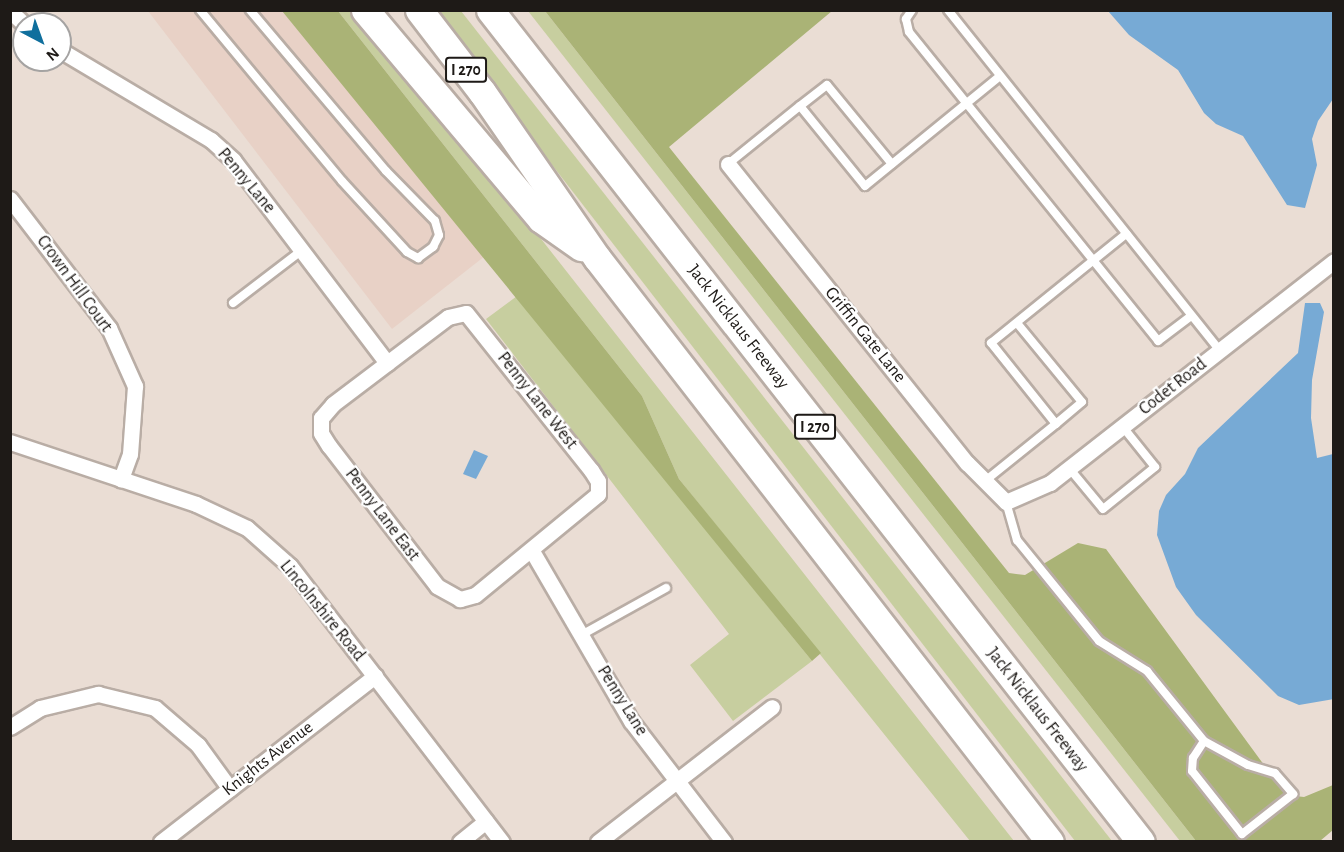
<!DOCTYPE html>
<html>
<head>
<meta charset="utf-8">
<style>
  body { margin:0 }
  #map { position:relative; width:1344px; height:852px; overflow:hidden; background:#eaddd4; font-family:"Alegreya Sans",sans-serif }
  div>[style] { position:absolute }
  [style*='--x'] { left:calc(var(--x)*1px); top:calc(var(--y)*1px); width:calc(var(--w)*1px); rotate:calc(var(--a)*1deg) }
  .industrial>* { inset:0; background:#e8d1c6 }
  .green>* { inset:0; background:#c7ce9f }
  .forest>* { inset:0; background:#aab376 }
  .water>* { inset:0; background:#77aad5 }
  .roads { filter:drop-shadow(2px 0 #b9ada5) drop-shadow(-2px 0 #b9ada5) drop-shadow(0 2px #b9ada5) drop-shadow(0 -2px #b9ada5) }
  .service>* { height:8px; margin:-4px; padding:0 4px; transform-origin:4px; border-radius:4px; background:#fff }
  .minor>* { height:15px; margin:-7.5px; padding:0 7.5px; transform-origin:7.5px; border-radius:7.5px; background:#fff }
  .motorway>* { height:27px; margin:-13.5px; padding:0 13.5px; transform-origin:13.5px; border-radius:13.5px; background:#fff }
  span { translate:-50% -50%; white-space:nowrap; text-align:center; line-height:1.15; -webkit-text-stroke:4.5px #fff; paint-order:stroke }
  .shield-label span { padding:2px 4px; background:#fff; border:2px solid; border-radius:4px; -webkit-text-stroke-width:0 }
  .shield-label { font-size:16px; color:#1e1a17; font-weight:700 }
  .street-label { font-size:18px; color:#1e1a17 }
  .frame { position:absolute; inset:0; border:12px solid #1e1a17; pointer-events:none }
  .north { position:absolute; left:12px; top:12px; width:60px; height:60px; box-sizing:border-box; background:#fff; border:2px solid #a5a3a2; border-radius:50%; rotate:139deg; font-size:16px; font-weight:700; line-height:24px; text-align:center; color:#1e1a17 }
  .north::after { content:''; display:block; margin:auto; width:21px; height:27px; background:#106f9d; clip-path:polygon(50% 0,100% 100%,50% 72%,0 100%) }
</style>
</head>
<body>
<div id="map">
  <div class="industrial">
    <div style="clip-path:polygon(148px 11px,282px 11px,485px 256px,392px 329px)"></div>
  </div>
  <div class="green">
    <div style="clip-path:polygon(338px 11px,359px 11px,417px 81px,1014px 841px,970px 841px,679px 479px,642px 396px)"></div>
    <div style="clip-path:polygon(433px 11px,461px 11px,1112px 841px,1075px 841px)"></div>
    <div style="clip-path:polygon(528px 11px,545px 11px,1196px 841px,1180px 841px)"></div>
    <div style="clip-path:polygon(517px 296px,812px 661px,733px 721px,690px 665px,729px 634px,486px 319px)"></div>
  </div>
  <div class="forest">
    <div style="clip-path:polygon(282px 11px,338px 11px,642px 396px,679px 479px,821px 653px,812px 661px)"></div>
    <div style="clip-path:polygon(545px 11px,832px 11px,669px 147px,1009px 573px,1025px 575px,1078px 543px,1106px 549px,1286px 795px,1304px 797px,1333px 785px,1333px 830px,1320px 841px,1196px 841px)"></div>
  </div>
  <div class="water">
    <div style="clip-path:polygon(1108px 11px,1333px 11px,1333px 99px,1318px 121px,1312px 139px,1317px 165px,1305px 208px,1287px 205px,1243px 136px,1216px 124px,1204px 113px,1178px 70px,1129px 35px)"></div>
    <div style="clip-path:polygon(1305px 303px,1320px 303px,1324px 312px,1312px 380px,1311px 418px,1317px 458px,1333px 454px,1334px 699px,1299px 705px,1278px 696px,1196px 615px,1176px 587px,1157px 535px,1159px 511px,1166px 495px,1185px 474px,1198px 448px,1298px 353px)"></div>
    <div style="clip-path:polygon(474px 450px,488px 456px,476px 479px,463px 474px)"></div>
  </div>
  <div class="roads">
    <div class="service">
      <div style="--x:200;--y:10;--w:222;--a:50.3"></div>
      <div style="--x:342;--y:181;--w:96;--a:47.5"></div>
      <div style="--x:407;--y:252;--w:13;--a:29"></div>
      <div style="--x:418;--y:258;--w:19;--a:-36"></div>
      <div style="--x:433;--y:247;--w:13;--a:-63"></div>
      <div style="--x:439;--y:235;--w:15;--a:-106"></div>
      <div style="--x:435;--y:221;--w:70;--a:-134.4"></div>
      <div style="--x:386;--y:171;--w:211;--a:-130.2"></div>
      <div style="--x:912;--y:10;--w:11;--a:124"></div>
      <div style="--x:906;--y:19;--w:13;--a:77"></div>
      <div style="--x:909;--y:32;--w:397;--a:51.1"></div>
      <div style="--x:1158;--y:341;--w:41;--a:-37.1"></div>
      <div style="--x:948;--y:10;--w:436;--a:51.4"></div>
      <div style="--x:800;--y:106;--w:34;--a:-38"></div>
      <div style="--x:827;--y:85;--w:102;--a:50.6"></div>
      <div style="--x:728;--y:164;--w:92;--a:-38.9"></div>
      <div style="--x:800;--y:106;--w:103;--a:50.9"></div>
      <div style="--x:865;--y:186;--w:174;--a:-39.2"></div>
      <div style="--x:233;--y:303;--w:86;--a:-37.4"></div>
      <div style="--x:1017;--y:323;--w:102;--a:50.6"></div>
      <div style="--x:1082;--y:402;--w:34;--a:140"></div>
      <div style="--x:1069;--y:468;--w:53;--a:50.3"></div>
      <div style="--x:1103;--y:509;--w:67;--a:-38.9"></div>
      <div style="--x:1155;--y:467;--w:51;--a:-128.7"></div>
      <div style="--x:985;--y:481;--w:91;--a:-38.8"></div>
      <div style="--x:1056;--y:424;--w:104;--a:-128.7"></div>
      <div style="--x:991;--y:343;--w:174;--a:-38.9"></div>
      <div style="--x:1006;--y:502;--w:40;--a:74"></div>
      <div style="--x:1017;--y:540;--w:130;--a:50.9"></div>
      <div style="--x:1099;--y:641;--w:57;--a:32"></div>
      <div style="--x:1147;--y:671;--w:90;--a:50.8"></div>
      <div style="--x:1204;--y:741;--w:50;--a:28.6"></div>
      <div style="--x:1248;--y:765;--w:28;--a:17"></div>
      <div style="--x:1275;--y:773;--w:28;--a:49"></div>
      <div style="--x:1293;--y:794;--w:65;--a:141.9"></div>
      <div style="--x:1242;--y:834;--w:80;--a:-128.4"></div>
      <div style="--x:1192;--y:771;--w:13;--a:-86"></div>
      <div style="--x:1193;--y:758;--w:20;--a:-57"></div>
      <div style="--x:583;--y:634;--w:95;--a:-29"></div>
    </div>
    <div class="minor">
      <div style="--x:10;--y:11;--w:19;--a:43"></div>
      <div style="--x:60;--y:50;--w:176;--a:30.8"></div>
      <div style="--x:211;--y:140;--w:30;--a:42"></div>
      <div style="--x:233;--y:160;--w:255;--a:52.8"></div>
      <div style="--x:728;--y:164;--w:383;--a:51.4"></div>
      <div style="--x:967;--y:463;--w:55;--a:45"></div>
      <div style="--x:1006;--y:502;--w:48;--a:-23.4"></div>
      <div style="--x:1050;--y:483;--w:360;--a:-38"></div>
      <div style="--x:10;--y:199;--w:163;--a:52.5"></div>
      <div style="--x:109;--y:328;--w:64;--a:65.9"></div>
      <div style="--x:135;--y:386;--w:68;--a:94.2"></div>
      <div style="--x:130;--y:454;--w:27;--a:110"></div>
      <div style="--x:466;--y:313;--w:201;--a:51.5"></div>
      <div style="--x:591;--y:470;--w:13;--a:58"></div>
      <div style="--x:598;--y:481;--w:13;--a:90"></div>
      <div style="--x:598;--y:494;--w:159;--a:140.6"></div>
      <div style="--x:475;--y:595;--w:16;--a:165"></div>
      <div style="--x:460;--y:599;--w:26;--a:-151"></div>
      <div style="--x:437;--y:586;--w:177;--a:-127.6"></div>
      <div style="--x:329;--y:446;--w:15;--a:-122"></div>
      <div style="--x:321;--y:433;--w:15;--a:-90"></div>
      <div style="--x:321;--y:418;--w:18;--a:-49"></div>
      <div style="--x:333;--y:404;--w:144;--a:-37.1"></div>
      <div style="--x:448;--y:317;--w:18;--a:-13"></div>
      <div style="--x:10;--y:442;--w:196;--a:18.4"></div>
      <div style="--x:196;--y:504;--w:56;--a:25.2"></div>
      <div style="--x:247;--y:528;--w:57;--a:41.5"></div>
      <div style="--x:290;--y:566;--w:348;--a:52.5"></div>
      <div style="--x:532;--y:551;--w:197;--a:59.8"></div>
      <div style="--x:631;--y:721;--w:153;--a:52.5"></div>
      <div style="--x:10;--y:727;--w:36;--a:-32"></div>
      <div style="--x:40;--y:708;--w:60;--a:-13.6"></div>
      <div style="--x:98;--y:694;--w:59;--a:13.8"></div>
      <div style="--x:155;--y:708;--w:57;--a:40.7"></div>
      <div style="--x:198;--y:745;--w:54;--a:54"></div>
      <div style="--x:161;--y:842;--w:271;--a:-37.8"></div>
      <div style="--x:460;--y:842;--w:33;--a:-39"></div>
      <div style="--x:598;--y:842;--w:220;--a:-37.8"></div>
    </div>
    <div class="motorway">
      <div style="--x:365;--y:10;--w:273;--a:49.9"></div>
      <div style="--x:541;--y:219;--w:49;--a:35"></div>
      <div style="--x:419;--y:10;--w:103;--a:52.5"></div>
      <div style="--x:482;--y:92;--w:202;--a:55.3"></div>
      <div style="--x:597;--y:258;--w:739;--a:52.2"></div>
      <div style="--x:490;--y:10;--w:1056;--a:51.96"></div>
    </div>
  </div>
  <div class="shield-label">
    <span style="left:466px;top:70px">I 270</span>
    <span style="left:815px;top:427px">I 270</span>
  </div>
  <div class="street-label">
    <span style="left:246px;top:181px;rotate:50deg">Penny Lane</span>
    <span style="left:74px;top:284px;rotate:54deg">Crown Hill Court</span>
    <span style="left:738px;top:327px;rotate:52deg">Jack Nicklaus Freeway</span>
    <span style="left:865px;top:335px;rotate:51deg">Griffin Gate Lane</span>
    <span style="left:1173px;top:387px;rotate:-38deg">Codet Road</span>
    <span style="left:537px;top:401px;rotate:52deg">Penny Lane West</span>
    <span style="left:382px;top:515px;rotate:53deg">Penny Lane East</span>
    <span style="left:322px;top:611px;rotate:51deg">Lincolnshire Road</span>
    <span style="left:622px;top:701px;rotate:58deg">Penny Lane</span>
    <span style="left:1037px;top:710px;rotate:52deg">Jack Nicklaus Freeway</span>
    <span style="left:268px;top:759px;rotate:-38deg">Knights Avenue</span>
  </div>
  <div class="frame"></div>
  <div class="north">N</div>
</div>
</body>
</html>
